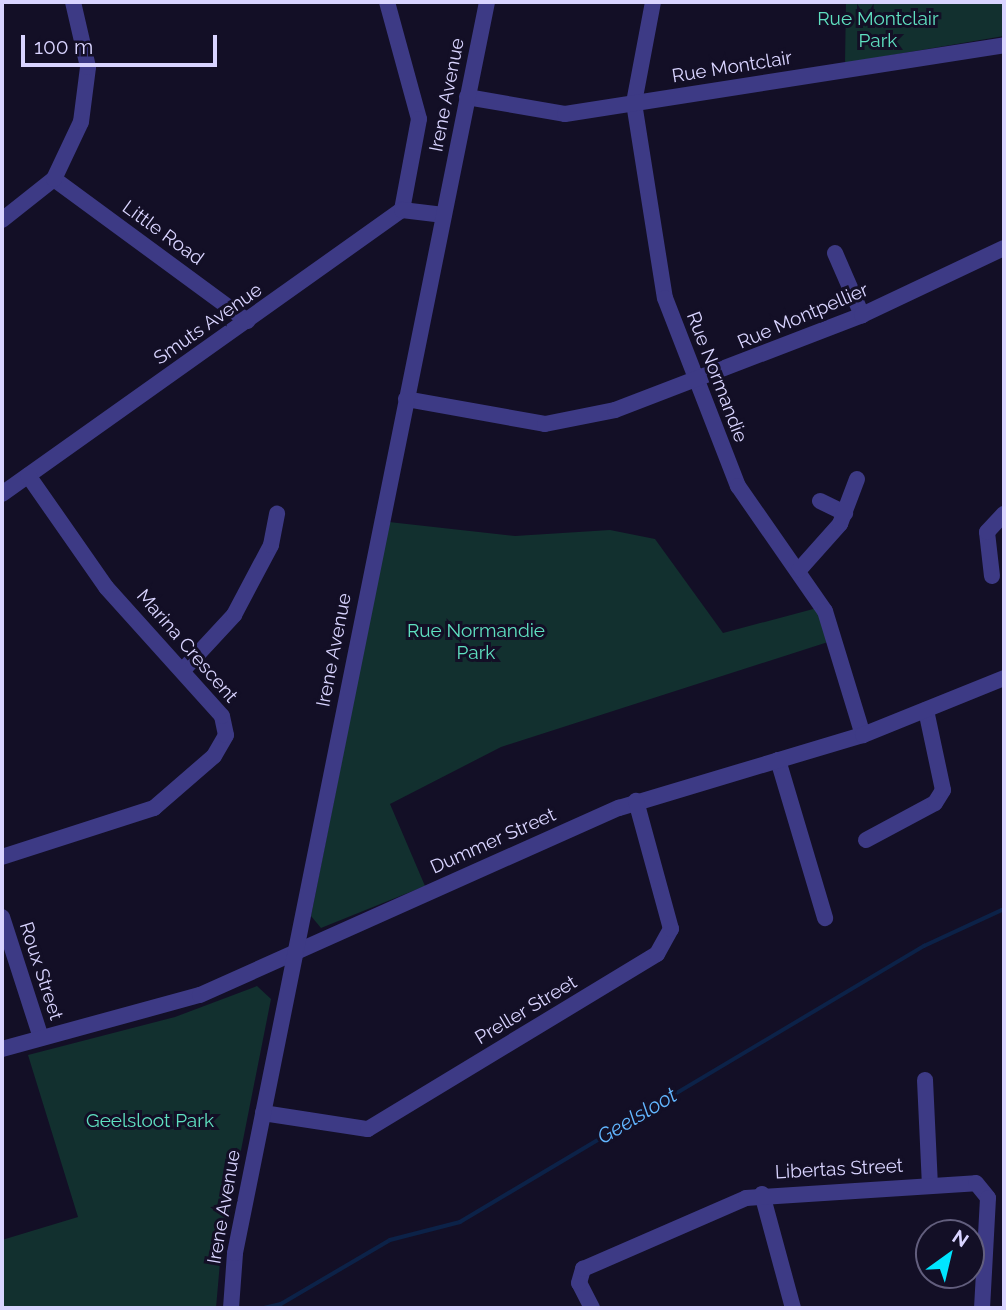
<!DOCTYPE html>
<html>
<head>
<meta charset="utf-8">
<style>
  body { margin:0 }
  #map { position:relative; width:1006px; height:1310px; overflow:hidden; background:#130f26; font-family:Raleway,sans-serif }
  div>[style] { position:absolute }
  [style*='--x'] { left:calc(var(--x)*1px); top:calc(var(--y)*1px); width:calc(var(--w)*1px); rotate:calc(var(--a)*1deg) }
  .green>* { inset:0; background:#12302f }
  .stream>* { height:3.5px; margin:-1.75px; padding:0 1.75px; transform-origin:1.75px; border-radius:1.75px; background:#0c2248 }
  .minor>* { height:16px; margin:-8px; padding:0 8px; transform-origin:8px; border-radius:8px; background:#3d3a85 }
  span { translate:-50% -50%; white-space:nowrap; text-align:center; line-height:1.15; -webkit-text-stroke:6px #130f26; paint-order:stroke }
  .park-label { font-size:19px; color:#5fe0c0 }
  .street-label { font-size:19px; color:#d9d4ff }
  .water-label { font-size:21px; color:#62b6ff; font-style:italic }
  .frame { position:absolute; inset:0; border:4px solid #d9d4ff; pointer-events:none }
  .north { position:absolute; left:915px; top:1219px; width:70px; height:70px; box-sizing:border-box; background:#130f26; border:2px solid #625e7d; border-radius:50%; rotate:34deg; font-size:19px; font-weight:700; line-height:28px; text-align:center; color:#d9d4ff }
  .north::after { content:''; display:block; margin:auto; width:24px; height:32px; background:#00e5ff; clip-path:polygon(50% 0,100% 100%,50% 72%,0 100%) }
  .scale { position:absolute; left:21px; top:35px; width:196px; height:32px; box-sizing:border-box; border:4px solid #d9d4ff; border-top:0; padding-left:9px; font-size:21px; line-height:24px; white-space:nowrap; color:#d9d4ff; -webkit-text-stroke:5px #130f26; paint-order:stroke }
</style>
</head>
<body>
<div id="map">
  <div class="green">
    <div style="clip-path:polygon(846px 2px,1004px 2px,1004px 36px,845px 63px)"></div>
    <div style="clip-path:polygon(389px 522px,515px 536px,610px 530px,655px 539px,723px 633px,817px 608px,828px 642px,501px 747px,390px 804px,425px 886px,321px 928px,311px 916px)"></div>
    <div style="clip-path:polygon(257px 986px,271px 999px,221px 1251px,216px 1308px,2px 1308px,2px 1240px,78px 1217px,28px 1055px,175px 1017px)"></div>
  </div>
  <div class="stream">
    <div style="--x:264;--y:1308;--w:17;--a:-13"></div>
    <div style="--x:281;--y:1304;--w:126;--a:-30.4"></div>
    <div style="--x:390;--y:1240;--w:72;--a:-14.4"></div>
    <div style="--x:460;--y:1222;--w:540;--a:-30.75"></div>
    <div style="--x:924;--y:946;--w:88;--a:-24.8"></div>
  </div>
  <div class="minor">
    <div style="--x:387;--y:2;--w:121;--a:74.7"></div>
    <div style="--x:419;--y:119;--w:93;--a:100.6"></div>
    <div style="--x:653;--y:2;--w:103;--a:100.7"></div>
    <div style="--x:634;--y:103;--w:197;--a:81"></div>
    <div style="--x:665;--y:298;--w:202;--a:68.8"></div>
    <div style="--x:738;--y:486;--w:152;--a:55.2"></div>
    <div style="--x:825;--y:611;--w:130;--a:73"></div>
    <div style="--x:467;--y:97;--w:99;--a:9.8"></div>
    <div style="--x:565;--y:114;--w:444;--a:-8.9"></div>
    <div style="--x:54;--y:179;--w:240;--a:36.3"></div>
    <div style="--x:2;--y:220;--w:66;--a:-38.3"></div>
    <div style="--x:54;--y:179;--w:63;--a:-64.7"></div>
    <div style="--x:81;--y:122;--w:55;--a:-82.7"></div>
    <div style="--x:88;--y:67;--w:67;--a:-103"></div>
    <div style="--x:835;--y:253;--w:68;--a:66.5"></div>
    <div style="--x:406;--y:399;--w:141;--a:10.2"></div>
    <div style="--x:545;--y:424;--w:71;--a:-11.3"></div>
    <div style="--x:615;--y:410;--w:265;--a:-21"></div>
    <div style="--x:862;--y:315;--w:157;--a:-25.3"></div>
    <div style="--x:2;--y:494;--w:491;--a:-35.4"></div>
    <div style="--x:402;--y:210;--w:42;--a:6.8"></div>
    <div style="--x:820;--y:501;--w:28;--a:26"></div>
    <div style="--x:799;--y:570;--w:62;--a:-48.3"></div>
    <div style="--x:840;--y:524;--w:48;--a:-69.3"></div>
    <div style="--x:992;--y:576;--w:44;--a:-96.5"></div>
    <div style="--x:987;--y:532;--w:25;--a:-47"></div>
    <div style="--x:184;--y:669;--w:74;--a:-47.2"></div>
    <div style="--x:234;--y:615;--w:79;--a:-62.1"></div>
    <div style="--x:271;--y:545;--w:32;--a:-79"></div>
    <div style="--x:778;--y:760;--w:165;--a:73.4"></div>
    <div style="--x:866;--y:840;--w:78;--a:-28.2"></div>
    <div style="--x:935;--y:803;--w:15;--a:-58"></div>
    <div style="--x:943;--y:790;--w:82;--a:-102"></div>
    <div style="--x:2;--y:857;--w:160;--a:-17.9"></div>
    <div style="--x:154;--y:808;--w:79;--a:-40.9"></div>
    <div style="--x:214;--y:756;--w:24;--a:-60"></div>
    <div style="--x:226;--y:735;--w:19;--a:-102"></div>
    <div style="--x:222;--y:716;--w:173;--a:-132"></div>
    <div style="--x:106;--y:587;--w:136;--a:-124.9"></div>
    <div style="--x:2;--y:917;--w:127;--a:72.1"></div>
    <div style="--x:2;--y:1049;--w:205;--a:-15.3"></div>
    <div style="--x:200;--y:995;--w:459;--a:-24.1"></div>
    <div style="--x:619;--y:808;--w:255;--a:-16.7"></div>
    <div style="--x:863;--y:735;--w:152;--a:-22"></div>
    <div style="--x:925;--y:1080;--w:105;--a:87.3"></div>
    <div style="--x:263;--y:1113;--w:106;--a:8.7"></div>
    <div style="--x:368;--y:1129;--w:338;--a:-31.2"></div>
    <div style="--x:657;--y:954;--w:29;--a:-61"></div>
    <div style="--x:671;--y:929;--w:133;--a:-105.3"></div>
    <div style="--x:762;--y:1194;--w:118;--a:74.8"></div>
    <div style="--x:231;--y:1308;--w:55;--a:-85.8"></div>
    <div style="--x:235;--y:1253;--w:1276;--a:-78.61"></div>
    <div style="--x:592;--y:1308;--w:28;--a:-117"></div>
    <div style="--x:579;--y:1283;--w:15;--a:-74"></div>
    <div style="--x:583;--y:1269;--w:178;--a:-23.5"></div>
    <div style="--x:746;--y:1198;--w:230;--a:-3.7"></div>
    <div style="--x:976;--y:1183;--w:19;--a:51"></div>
    <div style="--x:988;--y:1198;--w:110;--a:93.1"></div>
  </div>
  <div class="park-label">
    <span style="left:878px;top:30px">Rue Montclair<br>Park</span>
    <span style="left:476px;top:642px">Rue Normandie<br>Park</span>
    <span style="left:150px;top:1121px">Geelsloot Park</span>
  </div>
  <div class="street-label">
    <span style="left:732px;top:67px;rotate:-9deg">Rue Montclair</span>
    <span style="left:447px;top:95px;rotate:-79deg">Irene Avenue</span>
    <span style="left:163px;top:233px;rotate:36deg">Little Road</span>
    <span style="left:803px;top:316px;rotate:-23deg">Rue Montpellier</span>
    <span style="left:208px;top:324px;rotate:-35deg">Smuts Avenue</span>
    <span style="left:717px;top:377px;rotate:69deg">Rue Normandie</span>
    <span style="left:187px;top:646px;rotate:49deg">Marina Crescent</span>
    <span style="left:334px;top:650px;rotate:-79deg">Irene Avenue</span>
    <span style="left:493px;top:841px;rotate:-24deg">Dummer Street</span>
    <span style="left:41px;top:971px;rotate:72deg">Roux Street</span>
    <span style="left:526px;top:1010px;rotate:-31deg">Preller Street</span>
    <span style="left:839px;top:1169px;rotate:-3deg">Libertas Street</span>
    <span style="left:224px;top:1207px;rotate:-80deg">Irene Avenue</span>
  </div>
  <div class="water-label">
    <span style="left:637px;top:1116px;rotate:-31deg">Geelsloot</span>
  </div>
  <div class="frame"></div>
  <div class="north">N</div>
  <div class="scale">100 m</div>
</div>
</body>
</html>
